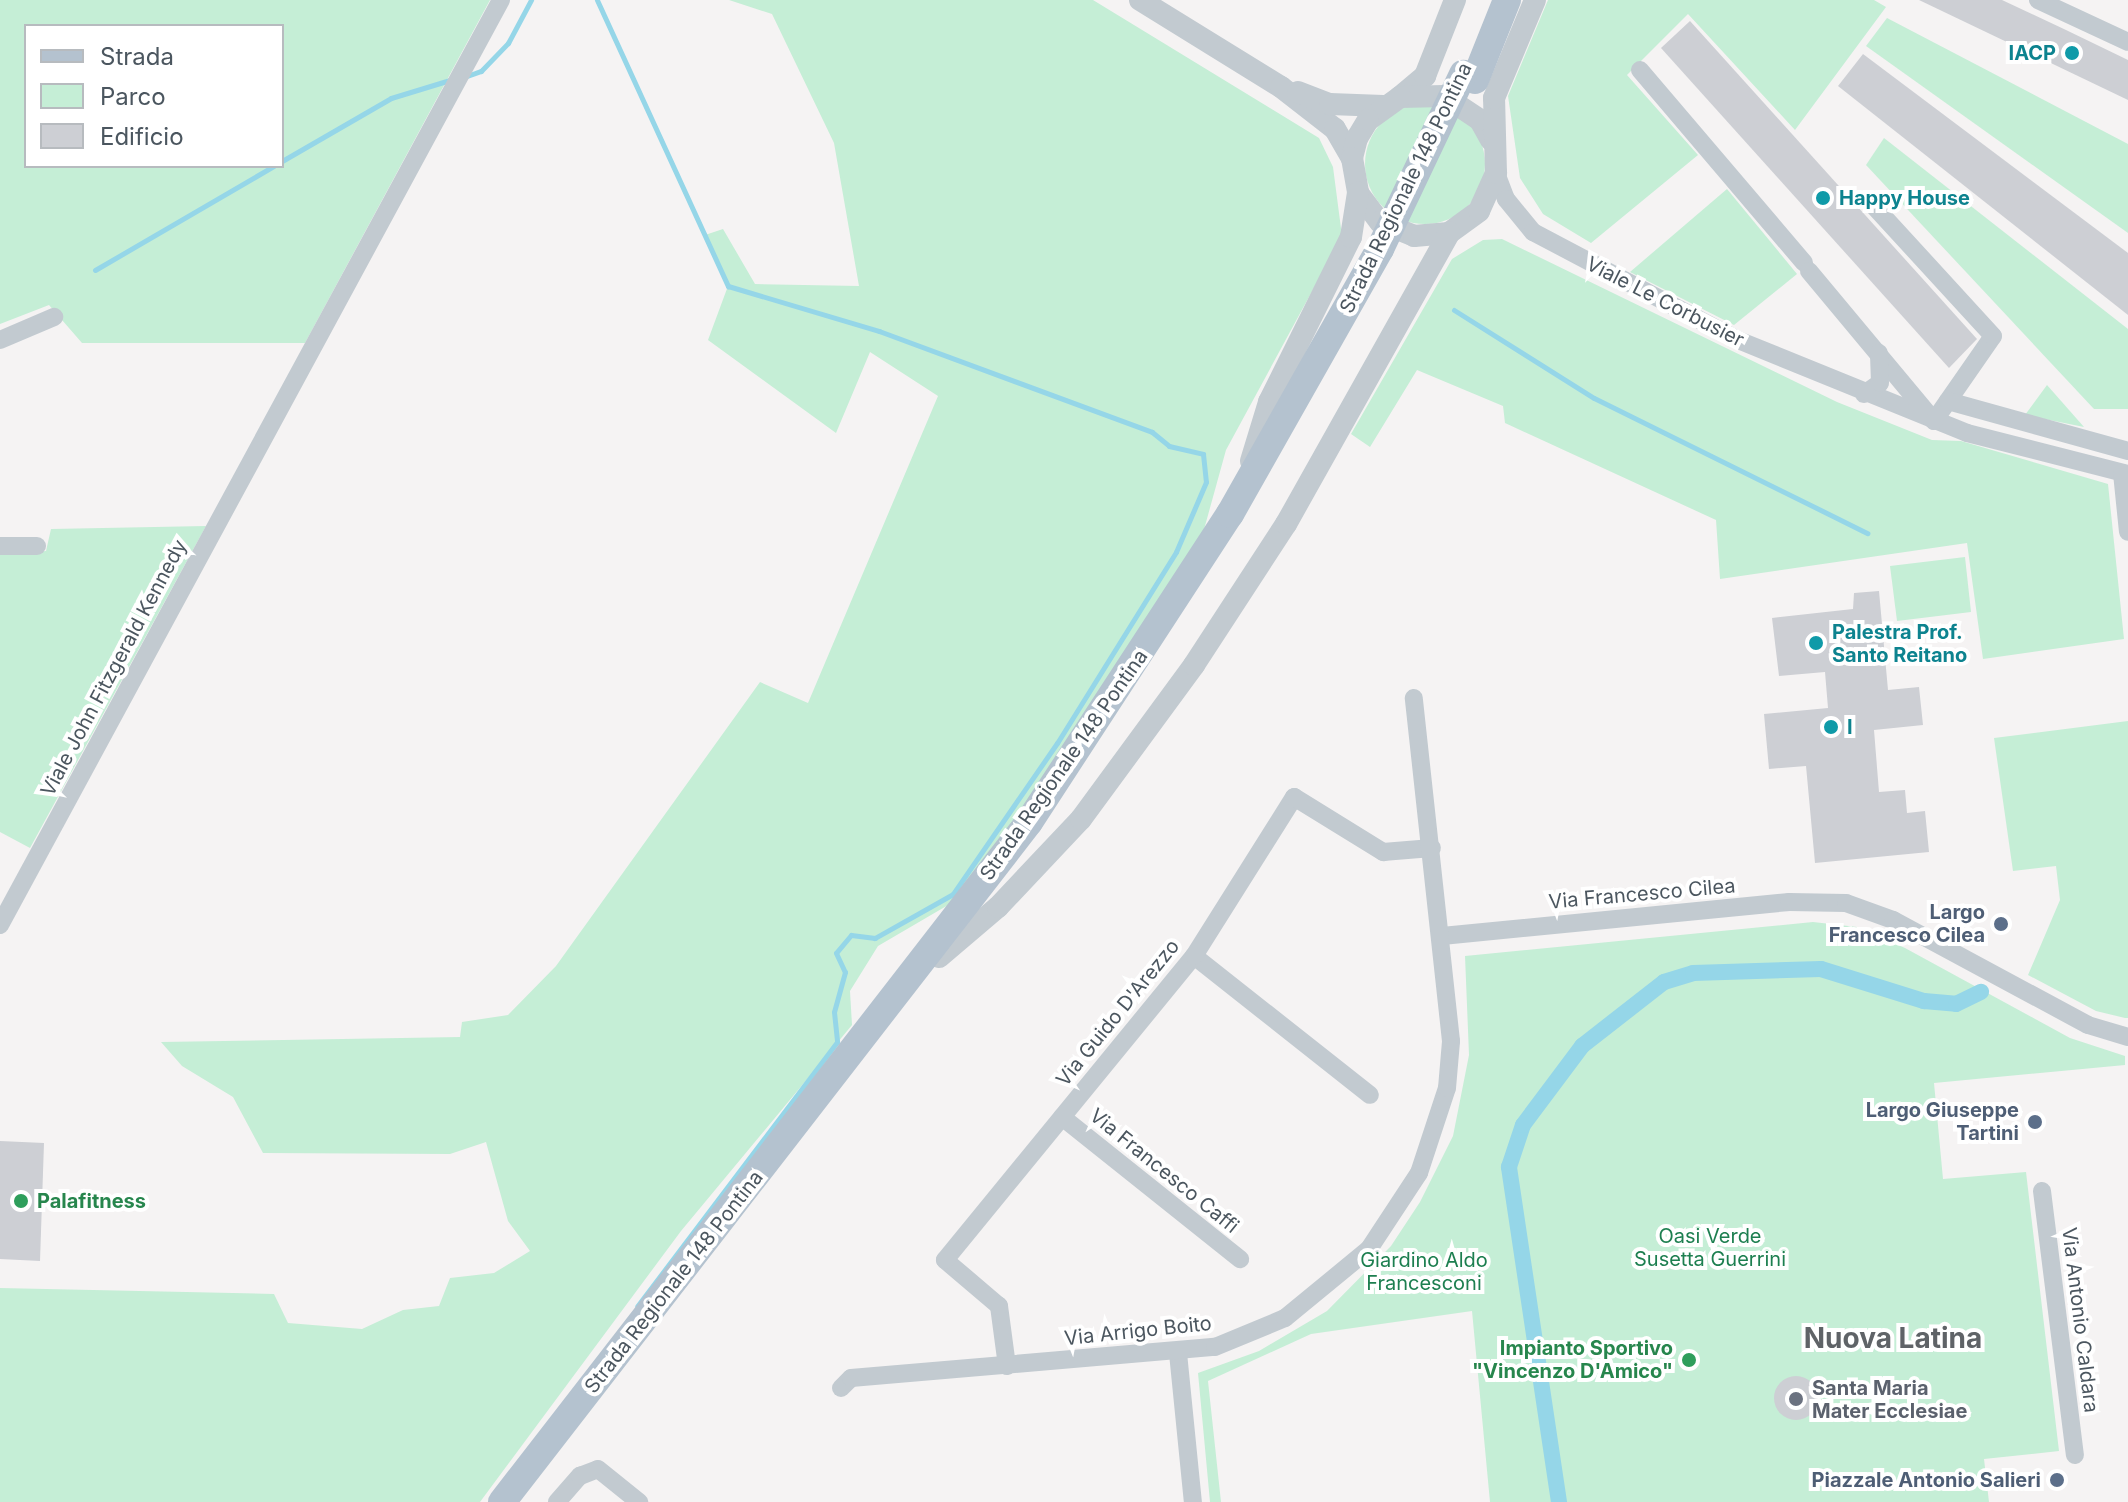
<!DOCTYPE html>
<html>
<head>
<meta charset="utf-8">
<style>
  body { margin:0 }
  #map { position:relative; width:2128px; height:1502px; overflow:hidden; background:#f5f3f3; font-family:Inter,sans-serif }
  div>[style] { position:absolute }
  [style*='--x'] { left:calc(var(--x)*1px); top:calc(var(--y)*1px); width:calc(var(--w)*1px); rotate:calc(var(--a)*1deg) }
  .green>* { inset:0; background:#c5eed6 }
  .round { border-radius:50% }
  .stream>* { height:5px; margin:-2.5px; padding:0 2.5px; transform-origin:2.5px; border-radius:2.5px; background:#95d6e8 }
  .canal>* { height:16px; margin:-8px; padding:0 8px; transform-origin:8px; border-radius:8px; background:#95d6e8 }
  .building>* { inset:0; background:#cdcfd4 }
  .minor>* { height:18px; margin:-9px; padding:0 9px; transform-origin:9px; border-radius:9px; background:#c2cad0 }
  .tertiary>* { height:22px; margin:-11px; padding:0 11px; transform-origin:11px; border-radius:11px; background:#c2cad0 }
  .primary>* { height:28px; margin:-14px; padding:0 14px; transform-origin:14px; border-radius:14px; background:#b4c2cf }
  .primary-bridge>* { height:28px; margin:-14px; padding:0 14px; transform-origin:14px; border-radius:14px; background:#b4c2cf }
  .dots>* { width:22px; height:22px; translate:-50% -50%; box-sizing:border-box; border:4px solid #fff; border-radius:50% }
  span { translate:-50% -50%; white-space:nowrap; text-align:center; line-height:1.15; -webkit-text-stroke:8px #fff; paint-order:stroke }
  .culture-label { font-size:20px; color:#0d838f; font-weight:700 }
  .right { translate:-100% -50%; text-align:right }
  .left { translate:0 -50%; text-align:left }
  .street-label { font-size:20px; color:#4b565f }
  .service-label { font-size:20px; color:#4e5e75; font-weight:700 }
  .leisure-label { font-size:20px; color:#27864d; font-weight:700 }
  .park-label { font-size:20px; color:#1d7f50 }
  .worship-label { font-size:20px; color:#5b616d; font-weight:700 }
  .district-label { font-size:28px; color:#5f6367; font-weight:700 }
  .legend { position:absolute; left:24px; top:24px; width:260px; height:144px; box-sizing:border-box; background:#fff; border:2px solid #b7bbbf; margin:0; padding:10px 14px; list-style:none; font-size:24px; color:#4b565f }
  .legend li { display:flex; align-items:center; gap:16px; height:40px }
  .legend b { width:40px; border:2px solid #b7bbbf }
</style>
</head>
<body>
<div id="map">
  <div class="green">
    <div style="clip-path:polygon(evenodd,0 0,490px 0,305px 343px,82px 343px,49px 305px,0 324px,0 0,26px 26px,282px 26px,282px 166px,26px 166px,26px 26px)"></div>
    <div style="clip-path:polygon(729px 0,1093px 0,1319px 138px,1333px 167px,1342px 236px,1226px 450px,1200px 544px,1075px 736px,955px 901px,878px 946px,850px 991px,852px 1025px,681px 1231px,480px 1502px,0 1502px,0 1288px,274px 1294px,288px 1323px,362px 1329px,403px 1310px,439px 1306px,450px 1278px,494px 1273px,530px 1251px,508px 1221px,486px 1142px,450px 1154px,263px 1153px,233px 1097px,182px 1066px,161px 1042px,460px 1037px,462px 1022px,508px 1015px,556px 966px,760px 682px,808px 703px,938px 396px,870px 352px,836px 433px,708px 340px,728px 286px,705px 235px,723px 229px,755px 284px,859px 286px,834px 143px,772px 14px)"></div>
    <div style="clip-path:polygon(1548px 0,1874px 0,1886px 7px,1795px 130px,1688px 14px,1627px 75px,1698px 155px,1591px 243px,1543px 214px,1520px 178px,1508px 96px)"></div>
    <div style="clip-path:polygon(1887px 18px,2128px 144px,2128px 233px,1866px 46px)"></div>
    <div class="round" style="left:1365px;top:104px;width:120px;height:120px"></div>
    <div style="clip-path:polygon(1884px 138px,2128px 329px,2128px 409px,2094px 409px,1866px 165px)"></div>
    <div style="clip-path:polygon(1727px 189px,1797px 274px,1734px 325px,1630px 272px)"></div>
    <div style="clip-path:polygon(1502px 239px,1837px 402px,1932px 440px,1961px 441px,2108px 484px,2124px 639px,1983px 659px,1967px 543px,1720px 579px,1716px 520px,1505px 423px,1503px 406px,1417px 370px,1370px 447px,1351px 434px,1452px 259px,1483px 240px)"></div>
    <div style="clip-path:polygon(2047px 385px,2084px 427px,2025px 415px)"></div>
    <div style="clip-path:polygon(206px 526px,30px 848px,0 832px,0 553px,46px 551px,51px 529px)"></div>
    <div style="clip-path:polygon(1965px 557px,1971px 612px,1897px 621px,1890px 566px)"></div>
    <div style="clip-path:polygon(2128px 721px,2128px 1018px,2125px 1018px,2096px 1011px,2028px 975px,2060px 900px,2056px 866px,2013px 871px,1994px 738px)"></div>
    <div style="clip-path:polygon(1813px 922px,1857px 927px,1905px 948px,2070px 1038px,2125px 1056px,2125px 1065px,1934px 1083px,1943px 1179px,2026px 1172px,2059px 1451px,1984px 1459px,1989px 1502px,1490px 1502px,1472px 1311px,1311px 1334px,1208px 1381px,1221px 1502px,1210px 1502px,1198px 1373px,1259px 1351px,1327px 1311px,1391px 1246px,1420px 1202px,1453px 1136px,1469px 1055px,1465px 956px)"></div>
  </div>
  <div class="stream">
    <div style="--x:597;--y:0;--w:315;--a:65.4"></div>
    <div style="--x:728;--y:286;--w:158;--a:16.6"></div>
    <div style="--x:879;--y:331;--w:291;--a:20.3"></div>
    <div style="--x:1152;--y:432;--w:22;--a:39"></div>
    <div style="--x:1169;--y:446;--w:35;--a:13"></div>
    <div style="--x:1203;--y:454;--w:28;--a:84"></div>
    <div style="--x:1206;--y:482;--w:76;--a:113.2"></div>
    <div style="--x:1176;--y:552;--w:225;--a:121.9"></div>
    <div style="--x:1057;--y:743;--w:183;--a:124.6"></div>
    <div style="--x:953;--y:894;--w:90;--a:150.6"></div>
    <div style="--x:875;--y:938;--w:24;--a:-173"></div>
    <div style="--x:851;--y:935;--w:23;--a:130"></div>
    <div style="--x:836;--y:953;--w:21;--a:65"></div>
    <div style="--x:845;--y:972;--w:41;--a:105.4"></div>
    <div style="--x:834;--y:1012;--w:30;--a:84"></div>
    <div style="--x:837;--y:1042;--w:331;--a:127.1"></div>
    <div style="--x:467;--y:76;--w:15;--a:-20"></div>
    <div style="--x:481;--y:71;--w:39;--a:-46"></div>
    <div style="--x:508;--y:43;--w:49;--a:-61.9"></div>
    <div style="--x:282;--y:161;--w:126;--a:-30"></div>
    <div style="--x:391;--y:98;--w:65;--a:-17"></div>
    <div style="--x:95;--y:270;--w:207;--a:-30.2"></div>
    <div style="--x:1454;--y:310;--w:165;--a:32.2"></div>
    <div style="--x:1594;--y:398;--w:305;--a:26.3"></div>
  </div>
  <div class="canal">
    <div style="--x:1559;--y:1502;--w:339;--a:-98.5"></div>
    <div style="--x:1509;--y:1167;--w:44;--a:-71.6"></div>
    <div style="--x:1523;--y:1125;--w:99;--a:-53.2"></div>
    <div style="--x:1582;--y:1046;--w:104;--a:-38"></div>
    <div style="--x:1664;--y:982;--w:30;--a:-17"></div>
    <div style="--x:1693;--y:973;--w:128;--a:-1.8"></div>
    <div style="--x:1821;--y:969;--w:108;--a:17.3"></div>
    <div style="--x:1924;--y:1001;--w:32;--a:5"></div>
    <div style="--x:1956;--y:1004;--w:28;--a:-26"></div>
  </div>
  <div class="building">
    <div style="clip-path:polygon(1919px 0,2002px 0,2066px 30px,2128px 60px,2128px 100px)"></div>
    <div style="clip-path:polygon(1690px 21px,1977px 339px,1949px 368px,1661px 48px)"></div>
    <div style="clip-path:polygon(1863px 54px,2128px 253px,2128px 315px,1838px 86px)"></div>
    <div style="clip-path:polygon(1879px 591px,1888px 690px,1919px 687px,1923px 725px,1874px 730px,1879px 792px,1905px 790px,1907px 813px,1925px 811px,1929px 852px,1815px 863px,1806px 766px,1769px 769px,1764px 714px,1828px 708px,1825px 672px,1779px 676px,1772px 618px,1853px 609px,1854px 593px)"></div>
    <div style="clip-path:polygon(0 1141px,44px 1143px,40px 1261px,0 1259px)"></div>
    <div class="round" style="left:1774px;top:1376px;width:44px;height:44px"></div>
  </div>
  <div class="minor">
    <div style="--x:2038;--y:0;--w:99;--a:25"></div>
    <div style="--x:1640;--y:70;--w:253;--a:49.6"></div>
    <div style="--x:1496;--y:173;--w:28;--a:69"></div>
    <div style="--x:1506;--y:199;--w:43;--a:50.7"></div>
    <div style="--x:1533;--y:232;--w:232;--a:27.8"></div>
    <div style="--x:1738;--y:340;--w:247;--a:22.1"></div>
    <div style="--x:1967;--y:433;--w:166;--a:14.3"></div>
    <div style="--x:1809;--y:271;--w:195;--a:50.2"></div>
    <div style="--x:1934;--y:421;--w:103;--a:-55.2"></div>
    <div style="--x:1993;--y:336;--w:182;--a:-132.5"></div>
    <div style="--x:0;--y:340;--w:59;--a:-23.1"></div>
    <div style="--x:1864;--y:394;--w:19;--a:-35"></div>
    <div style="--x:1880;--y:383;--w:30;--a:-92"></div>
    <div style="--x:1948;--y:401;--w:187;--a:15.5"></div>
    <div style="--x:2122;--y:473;--w:59;--a:84.2"></div>
    <div style="--x:0;--y:546;--w:37;--a:0"></div>
    <div style="--x:0;--y:925;--w:1052;--a:-61.56"></div>
    <div style="--x:1442;--y:936;--w:349;--a:-5.6"></div>
    <div style="--x:1789;--y:902;--w:57;--a:1"></div>
    <div style="--x:1846;--y:903;--w:50;--a:19.9"></div>
    <div style="--x:1893;--y:920;--w:221;--a:28.3"></div>
    <div style="--x:2088;--y:1025;--w:42;--a:16.7"></div>
    <div style="--x:1194;--y:956;--w:224;--a:38.3"></div>
    <div style="--x:1062;--y:1117;--w:228;--a:38.6"></div>
    <div style="--x:2042;--y:1191;--w:266;--a:82.9"></div>
    <div style="--x:1178;--y:1353;--w:150;--a:84.3"></div>
    <div style="--x:1007;--y:1366;--w:61;--a:-97.6"></div>
    <div style="--x:999;--y:1306;--w:71;--a:-139.6"></div>
    <div style="--x:945;--y:1260;--w:393;--a:-50.7"></div>
    <div style="--x:1194;--y:956;--w:188;--a:-57.8"></div>
    <div style="--x:1294;--y:797;--w:105;--a:31.7"></div>
    <div style="--x:1383;--y:852;--w:49;--a:-4.7"></div>
    <div style="--x:841;--y:1388;--w:14;--a:-45"></div>
    <div style="--x:851;--y:1378;--w:365;--a:-4.9"></div>
    <div style="--x:1215;--y:1347;--w:76;--a:-22.5"></div>
    <div style="--x:1285;--y:1318;--w:109;--a:-39.4"></div>
    <div style="--x:1369;--y:1249;--w:91;--a:-56.7"></div>
    <div style="--x:1419;--y:1173;--w:89;--a:-71.8"></div>
    <div style="--x:1447;--y:1088;--w:47;--a:-85.1"></div>
    <div style="--x:1451;--y:1041;--w:345;--a:-96.2"></div>
    <div style="--x:557;--y:1502;--w:35;--a:-49"></div>
    <div style="--x:580;--y:1476;--w:19;--a:-21"></div>
    <div style="--x:598;--y:1469;--w:53;--a:38.8"></div>
  </div>
  <div class="tertiary">
    <div style="--x:1140;--y:0;--w:166;--a:31.7"></div>
    <div style="--x:1281;--y:87;--w:68;--a:37.9"></div>
    <div style="--x:1335;--y:129;--w:34;--a:60"></div>
    <div style="--x:1298;--y:92;--w:34;--a:21"></div>
    <div style="--x:1330;--y:104;--w:53;--a:2.2"></div>
    <div style="--x:1400;--y:97;--w:33;--a:-40"></div>
    <div style="--x:1425;--y:76;--w:82;--a:-68.5"></div>
    <div style="--x:1491;--y:140;--w:23;--a:-119"></div>
    <div style="--x:1480;--y:120;--w:43;--a:-146.3"></div>
    <div style="--x:1444;--y:96;--w:44;--a:178.7"></div>
    <div style="--x:1400;--y:97;--w:39;--a:144"></div>
    <div style="--x:1368;--y:120;--w:21;--a:121"></div>
    <div style="--x:1357;--y:138;--w:21;--a:104"></div>
    <div style="--x:1352;--y:158;--w:36;--a:80"></div>
    <div style="--x:1358;--y:193;--w:36;--a:53"></div>
    <div style="--x:1380;--y:222;--w:37;--a:22"></div>
    <div style="--x:1414;--y:236;--w:35;--a:-5"></div>
    <div style="--x:1449;--y:233;--w:37;--a:-36"></div>
    <div style="--x:1479;--y:211;--w:42;--a:-65.9"></div>
    <div style="--x:1496;--y:173;--w:75;--a:-91.5"></div>
    <div style="--x:1494;--y:98;--w:106;--a:-67.3"></div>
    <div style="--x:1251;--y:461;--w:62;--a:-73"></div>
    <div style="--x:1269;--y:402;--w:184;--a:-63.6"></div>
    <div style="--x:1351;--y:237;--w:45;--a:-81"></div>
    <div style="--x:939;--y:957;--w:77;--a:-40.3"></div>
    <div style="--x:998;--y:907;--w:121;--a:-46.7"></div>
    <div style="--x:1081;--y:819;--w:191;--a:-53.7"></div>
    <div style="--x:1194;--y:665;--w:168;--a:-56.9"></div>
    <div style="--x:1286;--y:524;--w:334;--a:-60.7"></div>
  </div>
  <div class="primary">
    <div style="--x:1475;--y:80;--w:86;--a:-68.2"></div>
    <div style="--x:502;--y:1502;--w:860;--a:-52.22"></div>
    <div style="--x:1029;--y:822;--w:368;--a:-56.9"></div>
    <div style="--x:1230;--y:514;--w:305;--a:-60.5"></div>
  </div>
  <div class="primary-bridge">
    <div style="--x:1380;--y:249;--w:194;--a:-64.6"></div>
  </div>
  <div class="dots">
    <div style="left:2072px;top:53px;background:#0f9aa8"></div>
    <div style="left:1823px;top:198px;background:#0f9aa8"></div>
    <div style="left:1816px;top:643px;background:#0f9aa8"></div>
    <div style="left:1831px;top:727px;background:#0f9aa8"></div>
    <div style="left:2001px;top:924px;background:#5c6f8a"></div>
    <div style="left:2035px;top:1122px;background:#5c6f8a"></div>
    <div style="left:21px;top:1201px;background:#2e9e5b"></div>
    <div style="left:1689px;top:1360px;background:#2e9e5b"></div>
    <div style="left:1796px;top:1399px;background:#6b7280"></div>
    <div style="left:2057px;top:1480px;background:#5c6f8a"></div>
  </div>
  <div class="culture-label">
    <span class="right" style="left:2056px;top:53px">IACP</span>
    <span class="left" style="left:1839px;top:198px">Happy House</span>
    <span class="left" style="left:1832px;top:644px">Palestra Prof.<br>Santo Reitano</span>
    <span class="left" style="left:1847px;top:727px">I</span>
  </div>
  <div class="street-label">
    <span style="left:1406px;top:188px;rotate:-64deg">Strada Regionale 148 Pontina</span>
    <span style="left:1665px;top:302px;rotate:27deg">Viale Le Corbusier</span>
    <span style="left:114px;top:668px;rotate:-62deg">Viale John Fitzgerald Kennedy</span>
    <span style="left:1064px;top:765px;rotate:-55deg">Strada Regionale 148 Pontina</span>
    <span style="left:1642px;top:894px;rotate:-5deg">Via Francesco Cilea</span>
    <span style="left:1118px;top:1013px;rotate:-51deg">Via Guido D'Arezzo</span>
    <span style="left:1164px;top:1171px;rotate:39deg">Via Francesco Caffi</span>
    <span style="left:674px;top:1282px;rotate:-52deg">Strada Regionale 148 Pontina</span>
    <span style="left:2080px;top:1320px;rotate:83deg">Via Antonio Caldara</span>
    <span style="left:1138px;top:1331px;rotate:-6deg">Via Arrigo Boito</span>
  </div>
  <div class="service-label">
    <span class="right" style="left:1985px;top:924px">Largo<br>Francesco Cilea</span>
    <span class="right" style="left:2019px;top:1122px">Largo Giuseppe<br>Tartini</span>
    <span class="right" style="left:2041px;top:1480px">Piazzale Antonio Salieri</span>
  </div>
  <div class="leisure-label">
    <span class="left" style="left:37px;top:1201px">Palafitness</span>
    <span class="right" style="left:1673px;top:1360px">Impianto Sportivo<br>"Vincenzo D'Amico"</span>
  </div>
  <div class="park-label">
    <span style="left:1710px;top:1248px">Oasi Verde<br>Susetta Guerrini</span>
    <span style="left:1424px;top:1272px">Giardino Aldo<br>Francesconi</span>
  </div>
  <div class="worship-label">
    <span class="left" style="left:1812px;top:1400px">Santa Maria<br>Mater Ecclesiae</span>
  </div>
  <div class="district-label">
    <span style="left:1893px;top:1338px">Nuova Latina</span>
  </div>
  <ul class="legend">
  <li><b style="height:10px;background:#b4c2cf"></b>Strada</li>
  <li><b style="height:22px;background:#c5eed6"></b>Parco</li>
  <li><b style="height:22px;background:#cdcfd4"></b>Edificio</li>
  </ul>
</div>
</body>
</html>
